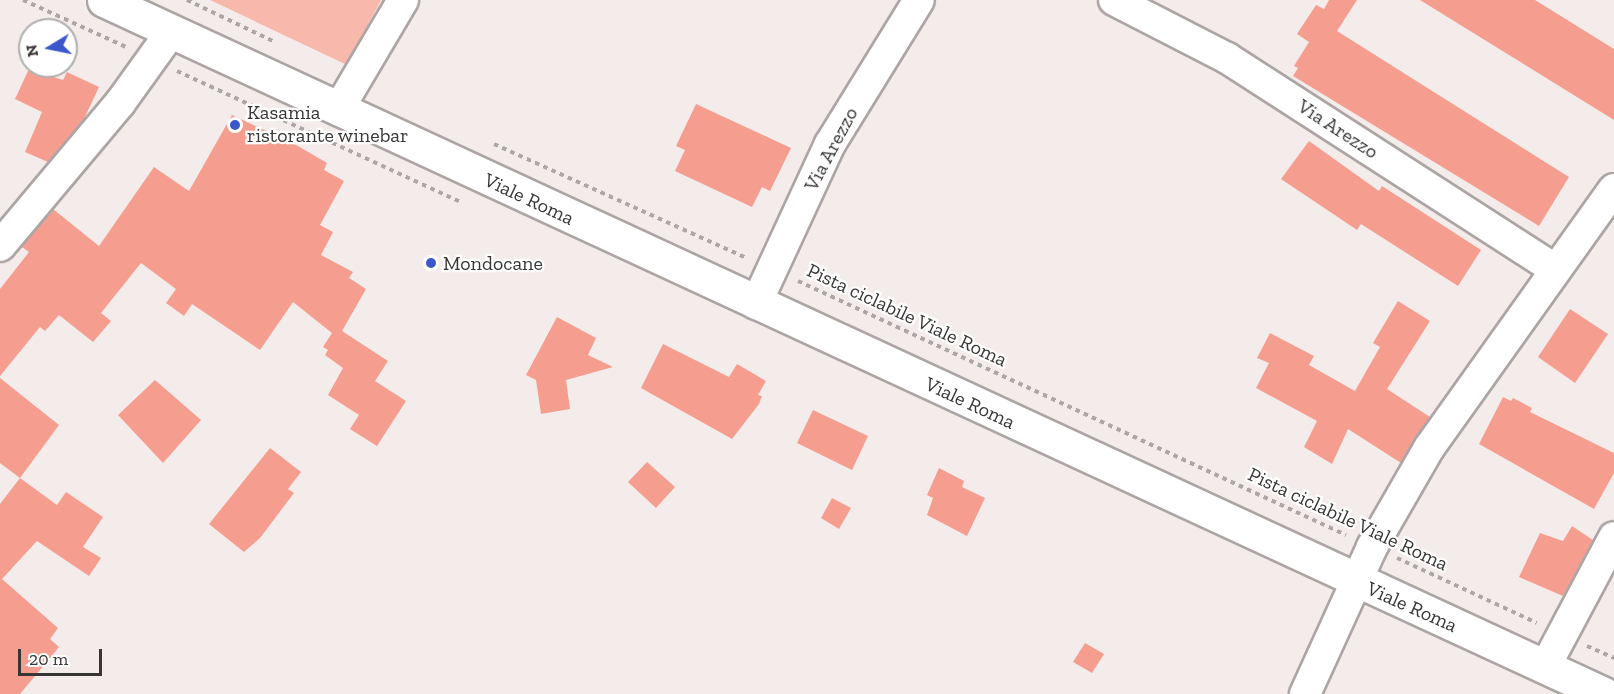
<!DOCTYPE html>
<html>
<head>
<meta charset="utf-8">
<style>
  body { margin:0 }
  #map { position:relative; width:1614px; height:694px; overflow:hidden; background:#f3eceb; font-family:"Zilla Slab",serif }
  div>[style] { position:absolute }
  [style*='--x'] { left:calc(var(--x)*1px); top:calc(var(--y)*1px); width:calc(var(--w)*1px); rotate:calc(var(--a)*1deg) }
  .green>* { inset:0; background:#f9b8ac }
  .building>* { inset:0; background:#f59e90 }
  .path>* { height:4px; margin-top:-2px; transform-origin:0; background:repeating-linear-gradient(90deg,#aca7a6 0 4.5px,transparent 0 9px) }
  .roads { filter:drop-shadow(2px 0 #aca5a4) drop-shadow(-2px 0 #aca5a4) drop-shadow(0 2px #aca5a4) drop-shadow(0 -2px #aca5a4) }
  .minor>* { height:30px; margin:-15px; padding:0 15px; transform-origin:15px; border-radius:15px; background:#fff }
  .major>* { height:33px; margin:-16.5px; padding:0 16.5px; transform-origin:16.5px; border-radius:16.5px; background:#fff }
  .dots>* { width:16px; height:16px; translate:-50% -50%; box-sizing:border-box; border:3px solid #fff; border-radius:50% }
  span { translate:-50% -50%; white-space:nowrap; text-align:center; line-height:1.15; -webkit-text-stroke:4.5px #fff; paint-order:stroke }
  .poi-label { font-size:20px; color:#383635 }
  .left { translate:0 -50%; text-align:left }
  .street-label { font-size:20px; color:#383635 }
  .north { position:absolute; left:18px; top:18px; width:60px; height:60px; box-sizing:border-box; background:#fff; border:2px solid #afafae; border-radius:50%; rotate:260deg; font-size:16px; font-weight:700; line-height:24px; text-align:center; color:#383635 }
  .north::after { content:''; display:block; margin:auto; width:21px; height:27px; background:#3c57c9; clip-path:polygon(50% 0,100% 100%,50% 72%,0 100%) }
  .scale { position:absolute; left:18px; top:649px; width:84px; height:27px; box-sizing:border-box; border:3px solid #383635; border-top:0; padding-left:8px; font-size:18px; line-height:21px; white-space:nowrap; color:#383635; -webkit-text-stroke:4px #fff; paint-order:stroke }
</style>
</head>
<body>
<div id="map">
  <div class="green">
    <div style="clip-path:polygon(210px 0,381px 0,347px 65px)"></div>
  </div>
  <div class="building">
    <div style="clip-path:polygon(1329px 0,1357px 0,1337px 31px,1569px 177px,1539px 226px,1293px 76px,1298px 68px,1294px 66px,1309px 42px,1297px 34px,1316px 5px,1324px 9px)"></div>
    <div style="clip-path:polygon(1420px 0,1535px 0,1614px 49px,1614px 120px)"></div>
    <div style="clip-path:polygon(29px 69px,63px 80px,67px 72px,99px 87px,84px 119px,48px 162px,25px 152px,42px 112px,15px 99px)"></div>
    <div style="clip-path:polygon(696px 104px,791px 148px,770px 191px,762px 187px,752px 207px,675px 171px,685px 150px,676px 146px)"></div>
    <div style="clip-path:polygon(232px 115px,298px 146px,327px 163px,324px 170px,344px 181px,320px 225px,333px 232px,321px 255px,353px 272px,349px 278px,366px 289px,342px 331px,388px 361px,375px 381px,406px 401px,377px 446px,350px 429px,359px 415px,328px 395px,343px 368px,325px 355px,328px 350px,323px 347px,332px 333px,293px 302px,260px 350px,192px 304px,184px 316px,166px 303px,176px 289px,141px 263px,101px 313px,111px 321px,93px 342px,59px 315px,45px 331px,40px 327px,0 376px,0 289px,29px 252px,22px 247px,53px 209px,99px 246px,154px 167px,189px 191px)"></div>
    <div style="clip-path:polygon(1309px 141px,1379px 191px,1382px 186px,1481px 250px,1458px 286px,1361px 224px,1357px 230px,1281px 179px)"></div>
    <div style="clip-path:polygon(1398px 301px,1430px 321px,1387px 389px,1430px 417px,1401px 463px,1348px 429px,1332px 464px,1304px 447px,1317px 421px,1256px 388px,1269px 363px,1257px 358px,1270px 333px,1314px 356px,1309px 365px,1355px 391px,1380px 347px,1373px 343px)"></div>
    <div style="clip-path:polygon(1570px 309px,1608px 334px,1575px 383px,1538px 357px)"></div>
    <div style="clip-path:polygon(557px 317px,596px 338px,588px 355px,613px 367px,566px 380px,570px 409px,541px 414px,536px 380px,526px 375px)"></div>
    <div style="clip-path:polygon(663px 344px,729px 377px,737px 364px,766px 381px,758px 395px,762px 396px,759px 404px,732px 439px,641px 388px)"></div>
    <div style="clip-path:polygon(0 378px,59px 425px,20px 478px,0 463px)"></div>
    <div style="clip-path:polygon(155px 380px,201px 420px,163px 463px,118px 415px)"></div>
    <div style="clip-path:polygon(1503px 397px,1511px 401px,1513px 398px,1532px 408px,1530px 412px,1614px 453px,1614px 473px,1594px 509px,1479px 444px)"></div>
    <div style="clip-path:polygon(813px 410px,868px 436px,852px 470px,797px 443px)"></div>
    <div style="clip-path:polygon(270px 448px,301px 472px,288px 489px,294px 493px,260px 538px,244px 552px,209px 524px)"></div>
    <div style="clip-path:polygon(647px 462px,675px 487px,656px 508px,628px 482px)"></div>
    <div style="clip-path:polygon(939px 468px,964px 481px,962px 487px,985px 498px,967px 536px,927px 515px,933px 498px,927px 495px)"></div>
    <div style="clip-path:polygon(20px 478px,57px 505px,66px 492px,103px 517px,83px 547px,101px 558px,89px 576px,37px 541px,2px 579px,58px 628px,50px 639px,59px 647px,20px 694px,0 694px,0 504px)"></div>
    <div style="clip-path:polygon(832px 498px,851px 508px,839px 529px,821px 518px)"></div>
    <div style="clip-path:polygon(1572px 526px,1593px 540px,1563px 596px,1519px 577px,1540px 533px,1563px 541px)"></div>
    <div style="clip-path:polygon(1085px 643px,1104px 654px,1092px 673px,1073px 662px)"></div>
  </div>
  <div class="path">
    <div style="--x:23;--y:0;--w:113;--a:24.5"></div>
    <div style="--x:187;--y:0;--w:98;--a:25.5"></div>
    <div style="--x:177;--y:71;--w:313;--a:24.8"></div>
    <div style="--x:494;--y:144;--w:277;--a:24.3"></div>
    <div style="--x:798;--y:281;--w:604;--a:24.87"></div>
    <div style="--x:1397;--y:558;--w:154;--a:24.9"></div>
    <div style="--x:1587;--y:646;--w:30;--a:24"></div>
  </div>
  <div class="roads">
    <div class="minor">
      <div style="--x:1114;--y:0;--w:127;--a:27.2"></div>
      <div style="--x:1227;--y:58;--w:391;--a:32.8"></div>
      <div style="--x:338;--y:110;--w:128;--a:-59.4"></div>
      <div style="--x:0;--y:246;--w:187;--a:-50"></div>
      <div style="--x:120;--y:103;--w:87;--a:-54.3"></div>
      <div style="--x:756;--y:304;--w:176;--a:-65.2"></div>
      <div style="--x:830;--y:144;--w:169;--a:-58.3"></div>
      <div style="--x:1545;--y:667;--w:147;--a:-62"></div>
      <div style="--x:1305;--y:694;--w:162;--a:-65.5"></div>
      <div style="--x:1372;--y:547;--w:114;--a:-60.1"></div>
      <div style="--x:1429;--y:448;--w:318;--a:-54.5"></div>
    </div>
    <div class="major">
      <div style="--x:104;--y:0;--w:1653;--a:24.83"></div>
    </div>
  </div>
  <div class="dots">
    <div style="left:235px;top:125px;background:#3c57c9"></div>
    <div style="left:431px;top:263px;background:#3c57c9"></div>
  </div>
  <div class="poi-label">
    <span class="left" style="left:247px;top:124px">Kasamia<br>ristorante winebar</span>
    <span class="left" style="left:443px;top:263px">Mondocane</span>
  </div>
  <div class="street-label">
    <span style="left:1338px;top:129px;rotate:33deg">Via Arezzo</span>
    <span style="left:831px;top:149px;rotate:-62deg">Via Arezzo</span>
    <span style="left:529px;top:199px;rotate:25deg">Viale Roma</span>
    <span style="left:907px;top:315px;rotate:25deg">Pista ciclabile Viale Roma</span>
    <span style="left:970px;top:403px;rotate:25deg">Viale Roma</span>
    <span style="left:1348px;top:519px;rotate:25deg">Pista ciclabile Viale Roma</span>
    <span style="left:1412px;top:607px;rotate:24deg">Viale Roma</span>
  </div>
  <div class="north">N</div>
  <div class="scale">20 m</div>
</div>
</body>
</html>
